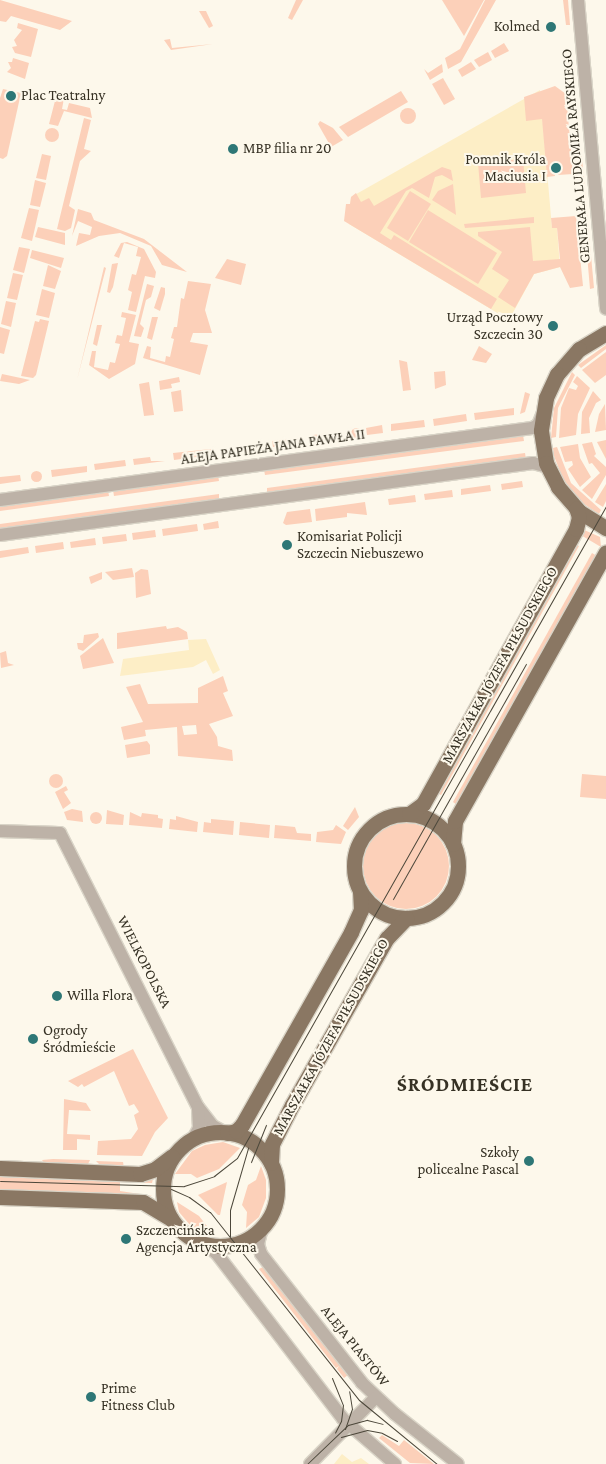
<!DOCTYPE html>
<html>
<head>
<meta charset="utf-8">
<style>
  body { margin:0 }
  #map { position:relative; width:606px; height:1464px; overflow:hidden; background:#fdf8eb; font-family:"Crimson Pro",serif }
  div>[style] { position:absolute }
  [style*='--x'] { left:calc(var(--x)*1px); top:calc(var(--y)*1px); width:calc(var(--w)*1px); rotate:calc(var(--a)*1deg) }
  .built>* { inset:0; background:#fdeec6 }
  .green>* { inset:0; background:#fcd0b9 }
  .round { border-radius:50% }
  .roads { filter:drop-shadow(1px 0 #d9d4c7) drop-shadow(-1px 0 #d9d4c7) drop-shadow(0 1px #d9d4c7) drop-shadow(0 -1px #d9d4c7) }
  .minor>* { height:12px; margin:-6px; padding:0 6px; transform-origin:6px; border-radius:6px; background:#bdb2a7 }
  .major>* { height:15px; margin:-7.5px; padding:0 7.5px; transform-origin:7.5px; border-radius:7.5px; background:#8a7763 }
  .major>.ring { margin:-7.5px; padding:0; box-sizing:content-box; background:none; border:15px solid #8a7763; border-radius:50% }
  .tram>* { height:1px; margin:-0.5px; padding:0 0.5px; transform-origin:0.5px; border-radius:0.5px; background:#4c473a }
  .dots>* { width:14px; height:14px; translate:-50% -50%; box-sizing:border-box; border:2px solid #fdf8eb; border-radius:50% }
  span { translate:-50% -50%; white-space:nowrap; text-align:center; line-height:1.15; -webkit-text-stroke:4px #fdf8eb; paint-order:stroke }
  .poi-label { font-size:15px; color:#363124 }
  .right { translate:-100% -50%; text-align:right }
  .left { translate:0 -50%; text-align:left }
  .street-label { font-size:15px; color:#363124 }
  .district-label { font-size:20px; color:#363124; font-weight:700; letter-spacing:1px }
</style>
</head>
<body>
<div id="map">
  <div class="built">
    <div style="clip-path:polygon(540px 90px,552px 228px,557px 228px,560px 267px,534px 274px,509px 320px,349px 224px,351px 197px)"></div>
    <div style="clip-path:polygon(206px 639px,220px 670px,213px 674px,206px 660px,193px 667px,120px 676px,123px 659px,189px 650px,188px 640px)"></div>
    <div style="clip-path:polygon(342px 1454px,352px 1462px,361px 1458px,369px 1464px,334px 1464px)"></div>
  </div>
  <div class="green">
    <div style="clip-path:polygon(0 0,72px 21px,60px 30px,11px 16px,6px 22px,0 21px)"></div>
    <div style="clip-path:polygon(296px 0,303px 0,292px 20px,288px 18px)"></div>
    <div style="clip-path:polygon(442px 0,484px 0,464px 36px)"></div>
    <div style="clip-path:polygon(485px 0,496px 0,461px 62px,448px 69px,445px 58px,460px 49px)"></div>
    <div style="clip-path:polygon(563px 0,568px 0,570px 25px,566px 25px)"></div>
    <div style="clip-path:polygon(199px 11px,206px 11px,213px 26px,209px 28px)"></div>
    <div style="clip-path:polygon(18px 23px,38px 29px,31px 57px,15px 53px,12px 47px,17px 46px,14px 40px,22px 30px,17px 28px)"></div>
    <div style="clip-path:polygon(170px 39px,172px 48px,213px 44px,171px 50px,164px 40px)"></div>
    <div style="clip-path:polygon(504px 43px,509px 51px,495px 58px,491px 51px)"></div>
    <div style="clip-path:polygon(488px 52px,492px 60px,479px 67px,474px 60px)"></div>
    <div style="clip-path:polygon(13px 58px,29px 63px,25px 79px,7px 72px,11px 68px,8px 62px,12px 62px)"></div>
    <div style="clip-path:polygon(471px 62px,476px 69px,462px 77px,458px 70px)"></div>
    <div style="clip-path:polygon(442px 64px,443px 72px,430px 80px,424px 69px,428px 73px)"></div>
    <div style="clip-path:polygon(443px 78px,455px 99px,444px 105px,432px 84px)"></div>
    <div style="clip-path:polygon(555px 86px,566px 94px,573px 174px,558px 175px,559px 165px,553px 165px,555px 176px,547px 177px,542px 119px,526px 121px,524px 97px)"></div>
    <div style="clip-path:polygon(3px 89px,21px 93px,7px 156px,3px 159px,0 158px,0 98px)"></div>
    <div style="clip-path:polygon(401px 91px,408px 102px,348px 137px,339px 127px)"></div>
    <div style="clip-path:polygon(65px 93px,62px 109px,67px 110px,69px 103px,90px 108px,92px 118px,64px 111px,58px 126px,49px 124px,56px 97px)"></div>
    <div style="clip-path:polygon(574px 104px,577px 104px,594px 288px,590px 289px)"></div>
    <div class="round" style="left:400px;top:108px;width:16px;height:16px"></div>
    <div style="clip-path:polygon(84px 118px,91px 120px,84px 149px,91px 151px,80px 161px,69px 206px,75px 210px,71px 228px,65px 231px,57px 229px)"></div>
    <div style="clip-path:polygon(320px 121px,333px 128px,343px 140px,331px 147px,318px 124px)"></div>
    <div class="round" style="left:45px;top:128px;width:14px;height:14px"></div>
    <div style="clip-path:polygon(42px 154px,51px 156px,46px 180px,36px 178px)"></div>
    <div style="clip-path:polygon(523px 159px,526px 193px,481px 198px,478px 163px)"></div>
    <div style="clip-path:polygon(442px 167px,451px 170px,453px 181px,442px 175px,435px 177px,429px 198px,412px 188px,406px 191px,380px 233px,391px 240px,394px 235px,497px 299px,491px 309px,344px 221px,346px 204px,350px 204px,351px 197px,356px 193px,361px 202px,369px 198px,374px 206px)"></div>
    <div style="clip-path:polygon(35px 180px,46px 183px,40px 207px,30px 205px)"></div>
    <div style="clip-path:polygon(453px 184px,456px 215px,432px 200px,438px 191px)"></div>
    <div style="clip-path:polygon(410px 191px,431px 204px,408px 241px,387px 228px)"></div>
    <div style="clip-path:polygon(29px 208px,39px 210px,32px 241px,21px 238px)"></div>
    <div style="clip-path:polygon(78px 209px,91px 213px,94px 220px,144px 239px,187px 272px,162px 265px,151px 246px,120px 233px,99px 236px,76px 246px,79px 233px,90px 235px,92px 227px,78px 221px,72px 236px)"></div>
    <div style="clip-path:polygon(428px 210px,497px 253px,478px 284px,409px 242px)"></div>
    <div style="clip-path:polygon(576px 216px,583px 286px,570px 288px,560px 267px,534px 274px,515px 308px,498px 297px,509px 280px,492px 269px,502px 252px,478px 236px,478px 232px,530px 227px,533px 261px,560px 259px,557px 228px,552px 228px,551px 218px)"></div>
    <div style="clip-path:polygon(534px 217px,534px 223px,465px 228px,464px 224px)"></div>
    <div style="clip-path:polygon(38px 227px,65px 233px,65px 245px,35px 237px)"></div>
    <div style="clip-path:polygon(127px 242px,144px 249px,156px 272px,155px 278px,145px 276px,136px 312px,128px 310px,132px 292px,128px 290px,132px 274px,136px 275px,141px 257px,136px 256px,138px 247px,124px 243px,119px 258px,114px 256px,121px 243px)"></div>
    <div style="clip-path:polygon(19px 247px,30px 249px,24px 273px,13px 270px)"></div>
    <div style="clip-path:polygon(32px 250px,64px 258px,61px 268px,30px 258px)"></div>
    <div style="clip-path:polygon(227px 259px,246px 264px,241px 285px,215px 278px)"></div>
    <div style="clip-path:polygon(118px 263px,113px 287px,110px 293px,107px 292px,112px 264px)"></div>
    <div style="clip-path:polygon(48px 265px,61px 271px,55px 289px,43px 286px)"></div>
    <div style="clip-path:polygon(104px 267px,106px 268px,77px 380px,85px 347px)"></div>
    <div style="clip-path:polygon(13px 273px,23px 275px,17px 300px,7px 298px)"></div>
    <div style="clip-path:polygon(188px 281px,211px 284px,205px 310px,212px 333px,193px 333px,190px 342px,208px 345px,200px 375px,143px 358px,147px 346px,151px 347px,150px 358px,165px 362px,166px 356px,170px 357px,174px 339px,171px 338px,174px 327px,177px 327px,181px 298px,184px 299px)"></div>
    <div style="clip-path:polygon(147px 284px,154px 286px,151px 297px,146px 300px,140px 324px,144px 328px,141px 337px,134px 336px)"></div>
    <div style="clip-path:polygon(161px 287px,165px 288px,165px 294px,160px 311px,154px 308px)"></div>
    <div style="clip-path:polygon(42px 289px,55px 293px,49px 318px,36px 315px)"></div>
    <div style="clip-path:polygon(6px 301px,16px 303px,11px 327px,1px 324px)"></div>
    <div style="clip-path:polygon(122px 312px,136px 315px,129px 342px,139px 344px,135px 364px,109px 379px,89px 365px,92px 351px,96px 351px,94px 367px,108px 370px,110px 362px,115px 363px,120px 344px,115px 343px,117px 335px,122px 336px,126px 318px,121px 317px)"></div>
    <div style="clip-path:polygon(152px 317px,158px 317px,152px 340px,147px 338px)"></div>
    <div style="clip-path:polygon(40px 319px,49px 321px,36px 375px,33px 378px,21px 376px,35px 321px,39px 322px)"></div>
    <div style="clip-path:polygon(97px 325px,102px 325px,97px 346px,93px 344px)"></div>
    <div style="clip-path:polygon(0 327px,10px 330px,4px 354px,0 353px)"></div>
    <div style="clip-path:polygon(606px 345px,606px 349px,581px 368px,578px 365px)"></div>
    <div style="clip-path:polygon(479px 346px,492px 354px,486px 363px,472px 360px)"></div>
    <div style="clip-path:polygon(606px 352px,606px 375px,595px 383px,582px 370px)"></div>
    <div style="clip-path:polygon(399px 360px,407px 362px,411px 390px,403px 391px)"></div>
    <div style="clip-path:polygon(445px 371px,446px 385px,435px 389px,434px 372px)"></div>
    <div style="clip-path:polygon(572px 372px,575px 375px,558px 408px,556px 437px,551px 438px,554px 408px)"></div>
    <div style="clip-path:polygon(2px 374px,30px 380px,19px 384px,0 381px)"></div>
    <div style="clip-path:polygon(577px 376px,590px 388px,578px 414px,576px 435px,559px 438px,561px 408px,569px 388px,576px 390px,578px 386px,573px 382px)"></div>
    <div style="clip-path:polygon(179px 377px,180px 382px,171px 384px,172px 388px,160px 390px,159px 381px)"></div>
    <div style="clip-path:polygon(149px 382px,154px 415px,144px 416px,139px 384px)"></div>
    <div style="clip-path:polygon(181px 390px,183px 411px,174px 412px,171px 392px)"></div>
    <div style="clip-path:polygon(593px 391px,601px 400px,596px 403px,589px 418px,590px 433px,581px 434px,582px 412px)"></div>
    <div style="clip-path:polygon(525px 392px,530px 394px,525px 412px,520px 414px)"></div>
    <div style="clip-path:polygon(605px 404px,606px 430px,595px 432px,599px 414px)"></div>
    <div style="clip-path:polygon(514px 408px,514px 415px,475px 420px,474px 413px)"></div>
    <div style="clip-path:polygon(466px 414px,467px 421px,434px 426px,433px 419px)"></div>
    <div style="clip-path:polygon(424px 420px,425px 427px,391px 431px,391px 424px)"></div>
    <div style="clip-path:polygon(382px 425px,383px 433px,367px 435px,366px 428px)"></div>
    <div class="round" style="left:350.5px;top:427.5px;width:11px;height:11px"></div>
    <div style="clip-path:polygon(339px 432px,340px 438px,314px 442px,313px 435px)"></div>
    <div style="clip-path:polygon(523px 435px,524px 441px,265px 475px,264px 470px)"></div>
    <div style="clip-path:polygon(298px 438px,298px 444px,273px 447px,272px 441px)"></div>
    <div style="clip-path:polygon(606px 440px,606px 459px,597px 442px)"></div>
    <div style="clip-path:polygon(592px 442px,596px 454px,594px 456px,606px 467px,606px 475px,592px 499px,582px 490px,600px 473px,592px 463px,589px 464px,582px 444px)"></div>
    <div style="clip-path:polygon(578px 444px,580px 458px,591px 477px,580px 487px,568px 469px,573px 465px,572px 461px,565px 462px,560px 447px)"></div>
    <div style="clip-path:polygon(557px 447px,571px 483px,601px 510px,599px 514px,581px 502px,563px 479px,554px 456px,553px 448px)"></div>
    <div style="clip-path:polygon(211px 449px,211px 455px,174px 460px,173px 453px)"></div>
    <div style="clip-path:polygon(525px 453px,526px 459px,267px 495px,267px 488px)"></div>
    <div style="clip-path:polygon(150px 457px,151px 461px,165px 461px,134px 465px,133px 459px)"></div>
    <div style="clip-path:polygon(125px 460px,126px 466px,95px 470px,94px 464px)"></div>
    <div style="clip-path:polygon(87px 466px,87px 472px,52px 477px,51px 470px)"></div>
    <div class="round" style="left:30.5px;top:470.5px;width:11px;height:11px"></div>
    <div style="clip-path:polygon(20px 475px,21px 481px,0 484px,0 477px)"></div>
    <div style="clip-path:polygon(218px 475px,219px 481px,114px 496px,113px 490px)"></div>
    <div style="clip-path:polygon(522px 481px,523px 487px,502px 490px,501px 484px)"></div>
    <div style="clip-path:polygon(606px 484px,606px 501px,603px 507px,595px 502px)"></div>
    <div style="clip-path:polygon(490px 485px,491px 491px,461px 495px,461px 489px)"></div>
    <div style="clip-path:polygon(108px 490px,109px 496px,0 511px,0 505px)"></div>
    <div style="clip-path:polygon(452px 490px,453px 497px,425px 500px,424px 494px)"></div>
    <div style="clip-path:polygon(219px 494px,219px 500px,0 530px,0 524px)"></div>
    <div style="clip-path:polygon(415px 495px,416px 502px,389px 505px,388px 499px)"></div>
    <div style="clip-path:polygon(365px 502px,367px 515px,347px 513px,347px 517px,316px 521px,315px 509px)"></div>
    <div style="clip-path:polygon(310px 509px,312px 522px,286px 525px,283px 523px,287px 512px)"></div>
    <div style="clip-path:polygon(218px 521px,219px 528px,204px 530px,203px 524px)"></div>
    <div style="clip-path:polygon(197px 524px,198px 531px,163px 536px,162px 529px)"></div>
    <div style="clip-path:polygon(582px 529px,600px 537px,601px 547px,579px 534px)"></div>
    <div style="clip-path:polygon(155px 530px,156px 537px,133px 540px,132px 533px)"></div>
    <div style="clip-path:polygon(126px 534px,127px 541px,103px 544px,102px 537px)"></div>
    <div style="clip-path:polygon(95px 538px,96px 545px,71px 548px,70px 542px)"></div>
    <div style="clip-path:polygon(63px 542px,64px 549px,36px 553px,35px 546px)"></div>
    <div style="clip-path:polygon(574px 543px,579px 546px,441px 795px,435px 792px)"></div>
    <div style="clip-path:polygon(28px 547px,29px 553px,0 558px,0 551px)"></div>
    <div style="clip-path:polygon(592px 553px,597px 556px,457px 805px,453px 802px)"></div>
    <div style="clip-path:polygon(132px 568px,134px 577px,113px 580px,105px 572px)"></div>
    <div style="clip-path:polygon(141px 569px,148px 570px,151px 594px,136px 598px,135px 573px)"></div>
    <div style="clip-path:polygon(102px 572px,102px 579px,91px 584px,89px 577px)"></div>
    <div style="clip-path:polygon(166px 626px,167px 629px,178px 627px,187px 632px,188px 639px,117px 649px,117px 633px)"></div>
    <div style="clip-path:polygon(98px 633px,99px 637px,83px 651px,78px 649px,77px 643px,83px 643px,84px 635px)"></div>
    <div style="clip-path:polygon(103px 638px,114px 663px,83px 669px,80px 656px)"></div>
    <div style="clip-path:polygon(6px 651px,8px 663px,14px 665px,1px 668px,0 653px)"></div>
    <div style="clip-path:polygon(evenodd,223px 676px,228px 691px,223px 693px,233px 716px,209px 724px,217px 737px,218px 746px,232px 750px,233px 761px,178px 756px,177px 727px,145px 730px,146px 736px,124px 740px,121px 727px,143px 722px,126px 687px,140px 684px,148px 704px,198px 703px,198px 688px,223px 676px,182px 726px,196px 725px,197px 734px,184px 735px,182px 726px)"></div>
    <div style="clip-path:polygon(147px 741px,150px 745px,150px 754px,127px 758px,125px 745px)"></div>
    <div class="round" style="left:49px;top:774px;width:14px;height:14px"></div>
    <div style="clip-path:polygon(582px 774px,606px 776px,606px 799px,580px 797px)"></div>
    <div style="clip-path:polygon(66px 786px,68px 790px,64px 792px,71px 803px,63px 809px,55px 792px)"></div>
    <div style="clip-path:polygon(355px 807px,359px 817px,348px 830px,343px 826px)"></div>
    <div style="clip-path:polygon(72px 809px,82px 811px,83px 822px,67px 820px,64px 812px)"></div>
    <div style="clip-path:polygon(107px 810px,124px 815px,123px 825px,106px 824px)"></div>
    <div class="round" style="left:90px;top:812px;width:12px;height:12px"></div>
    <div style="clip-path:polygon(130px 812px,141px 817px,142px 813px,158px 815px,158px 818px,163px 819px,162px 828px,129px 825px)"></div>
    <div style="clip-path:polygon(176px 816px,198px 822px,197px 832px,169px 829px,170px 819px,176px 820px)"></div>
    <div style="clip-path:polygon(211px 819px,234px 821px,233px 835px,203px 832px,204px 822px,211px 823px)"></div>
    <div style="clip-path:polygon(240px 822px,270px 825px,269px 838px,239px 835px)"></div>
    <div class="round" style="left:363px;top:823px;width:86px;height:86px"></div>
    <div style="clip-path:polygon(275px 825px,295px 827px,297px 833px,311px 834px,311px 841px,274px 838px)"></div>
    <div style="clip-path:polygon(336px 825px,346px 832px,341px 844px,316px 842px,317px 832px,333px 830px)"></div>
    <div style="clip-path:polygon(133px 1049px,168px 1118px,155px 1132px,142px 1156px,97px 1155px,98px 1141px,131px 1139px,138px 1129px,134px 1115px,139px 1112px,134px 1104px,129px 1106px,114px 1071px,84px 1087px,82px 1084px,78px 1087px,68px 1081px)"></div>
    <div style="clip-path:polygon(64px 1099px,86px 1103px,91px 1111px,69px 1110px,67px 1134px,90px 1135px,90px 1140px,77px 1139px,77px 1150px,63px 1150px)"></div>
    <div style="clip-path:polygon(223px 1142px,240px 1148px,219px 1169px,197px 1178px,191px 1174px,175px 1174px,192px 1151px,205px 1145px)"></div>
    <div style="clip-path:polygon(42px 1160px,53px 1159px,90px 1160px,87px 1166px,45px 1164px)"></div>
    <div style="clip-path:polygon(96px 1161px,123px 1162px,124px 1168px,102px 1167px)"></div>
    <div style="clip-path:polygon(261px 1166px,266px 1180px,266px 1198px,259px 1217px,246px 1228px,247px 1212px,242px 1205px,248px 1185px,256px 1180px)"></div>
    <div style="clip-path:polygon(0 1177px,153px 1179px,152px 1183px,120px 1182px,120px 1191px,153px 1196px,0 1191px)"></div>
    <div style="clip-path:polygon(227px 1182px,220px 1215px,218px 1215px,198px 1195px)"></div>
    <div style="clip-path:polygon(177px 1202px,199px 1216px,214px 1235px,203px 1233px,190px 1225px,179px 1212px)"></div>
    <div style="clip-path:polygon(263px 1267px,348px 1375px,344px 1378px,337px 1369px,339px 1366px,336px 1368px,259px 1269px)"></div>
    <div style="clip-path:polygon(382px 1435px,399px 1446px,404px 1440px,434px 1464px,410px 1463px,379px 1438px)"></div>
  </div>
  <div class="roads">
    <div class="minor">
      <div style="--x:578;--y:0;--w:310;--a:84.8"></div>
      <div style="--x:0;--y:500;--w:537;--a:-7.71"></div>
      <div style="--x:532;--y:428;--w:7;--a:-27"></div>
      <div style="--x:538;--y:425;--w:11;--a:-68"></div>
      <div style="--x:0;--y:535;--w:538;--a:-7.69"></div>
      <div style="--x:533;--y:463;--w:16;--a:15"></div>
      <div style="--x:0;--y:831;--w:60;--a:1.9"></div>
      <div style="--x:60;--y:833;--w:307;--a:63.3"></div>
      <div style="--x:198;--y:1107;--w:24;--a:52"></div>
      <div style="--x:213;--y:1126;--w:13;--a:29"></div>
      <div style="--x:193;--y:1139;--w:13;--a:-61"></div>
      <div style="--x:199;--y:1128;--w:21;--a:-93"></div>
      <div style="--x:262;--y:1228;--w:16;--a:104"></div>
      <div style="--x:258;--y:1244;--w:10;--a:73"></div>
      <div style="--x:261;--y:1254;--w:164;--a:51.9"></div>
      <div style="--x:362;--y:1383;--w:45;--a:43.2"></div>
      <div style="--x:395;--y:1414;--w:80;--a:38.4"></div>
      <div style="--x:206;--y:1245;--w:14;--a:39"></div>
      <div style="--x:217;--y:1254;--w:208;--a:52.6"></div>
      <div style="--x:343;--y:1419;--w:69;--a:40.9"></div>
      <div style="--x:310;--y:1464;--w:93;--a:-45.4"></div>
    </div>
    <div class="major">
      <div style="--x:606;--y:333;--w:31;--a:149"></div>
      <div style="--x:579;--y:349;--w:33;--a:131"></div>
      <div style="--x:557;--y:374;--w:26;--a:115"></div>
      <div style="--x:546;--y:398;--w:33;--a:99"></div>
      <div style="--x:541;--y:431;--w:32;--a:81"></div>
      <div style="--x:546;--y:463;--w:27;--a:63"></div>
      <div style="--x:558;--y:487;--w:33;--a:49"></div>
      <div style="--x:580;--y:512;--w:31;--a:32"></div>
      <div class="ring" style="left:354px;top:814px;width:89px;height:89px"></div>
      <div style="--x:409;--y:814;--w:17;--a:-36"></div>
      <div style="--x:423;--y:804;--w:315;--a:-60.9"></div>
      <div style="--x:576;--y:529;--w:12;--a:-76"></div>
      <div style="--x:579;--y:517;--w:9;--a:-108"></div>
      <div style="--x:453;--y:844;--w:23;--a:-85"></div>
      <div style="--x:455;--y:821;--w:308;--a:-60.7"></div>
      <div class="ring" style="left:163px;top:1132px;width:99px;height:99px"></div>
      <div style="--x:227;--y:1133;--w:9;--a:-13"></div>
      <div style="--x:236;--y:1131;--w:8;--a:-45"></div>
      <div style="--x:242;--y:1125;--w:222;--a:-60.5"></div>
      <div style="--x:351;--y:932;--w:24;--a:-66"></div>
      <div style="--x:361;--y:910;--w:18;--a:-93"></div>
      <div style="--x:271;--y:1163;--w:19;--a:-87"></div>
      <div style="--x:272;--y:1144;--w:44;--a:-62.9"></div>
      <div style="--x:292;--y:1105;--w:192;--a:-60.4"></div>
      <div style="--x:387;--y:938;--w:28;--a:-46"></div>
      <div style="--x:0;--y:1168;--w:140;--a:2.5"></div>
      <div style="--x:140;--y:1174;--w:16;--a:-18"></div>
      <div style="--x:155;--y:1169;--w:21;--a:-37"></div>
      <div style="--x:0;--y:1197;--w:143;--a:2"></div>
      <div style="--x:143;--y:1202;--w:33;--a:31"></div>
    </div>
  </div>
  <div class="tram">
    <div style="--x:393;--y:899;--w:270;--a:-60.5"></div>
    <div style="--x:251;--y:1162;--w:40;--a:-68"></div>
    <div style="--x:0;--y:1181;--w:184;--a:1.6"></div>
    <div style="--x:184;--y:1186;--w:32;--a:-18"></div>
    <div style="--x:214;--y:1176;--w:29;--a:-38"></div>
    <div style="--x:237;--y:1158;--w:749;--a:-60.49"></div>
    <div style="--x:171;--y:1189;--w:20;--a:24"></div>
    <div style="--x:189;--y:1197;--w:26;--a:36"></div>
    <div style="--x:210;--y:1212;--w:240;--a:51.6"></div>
    <div style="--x:359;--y:1400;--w:101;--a:39.4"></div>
    <div style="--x:230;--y:1236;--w:26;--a:-90"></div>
    <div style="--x:230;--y:1210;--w:65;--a:-73.8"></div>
    <div style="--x:332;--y:1378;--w:29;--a:68"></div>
    <div style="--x:343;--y:1405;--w:16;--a:97"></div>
    <div style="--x:341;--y:1421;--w:13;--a:117"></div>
    <div style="--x:345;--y:1429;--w:21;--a:-71"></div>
    <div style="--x:352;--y:1409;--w:18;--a:-99"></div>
    <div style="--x:341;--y:1437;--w:27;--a:-15"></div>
    <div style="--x:367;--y:1430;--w:15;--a:11"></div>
    <div style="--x:382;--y:1433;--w:17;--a:28"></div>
    <div style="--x:307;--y:1464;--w:57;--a:-43.6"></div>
    <div style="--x:348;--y:1425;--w:20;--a:-15"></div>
    <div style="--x:367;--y:1420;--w:16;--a:14"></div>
  </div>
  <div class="dots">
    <div style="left:551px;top:27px;background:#2e7776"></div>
    <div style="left:11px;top:96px;background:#2e7776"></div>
    <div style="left:233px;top:149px;background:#2e7776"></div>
    <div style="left:556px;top:168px;background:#2e7776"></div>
    <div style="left:553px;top:326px;background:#2e7776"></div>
    <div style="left:287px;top:545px;background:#2e7776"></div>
    <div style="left:57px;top:996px;background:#2e7776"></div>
    <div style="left:33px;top:1039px;background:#2e7776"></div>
    <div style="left:529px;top:1161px;background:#2e7776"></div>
    <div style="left:126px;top:1239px;background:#2e7776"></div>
    <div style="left:91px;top:1397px;background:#2e7776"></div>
  </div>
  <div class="poi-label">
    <span class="right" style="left:540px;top:27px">Kolmed</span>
    <span class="left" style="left:21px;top:96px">Plac Teatralny</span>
    <span class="left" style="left:243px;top:149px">MBP filia nr 20</span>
    <span class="right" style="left:546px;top:168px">Pomnik Króla<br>Maciusia I</span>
    <span class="right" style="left:543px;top:326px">Urząd Pocztowy<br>Szczecin 30</span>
    <span class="left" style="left:297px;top:545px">Komisariat Policji<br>Szczecin Niebuszewo</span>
    <span class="left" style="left:67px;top:996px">Willa Flora</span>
    <span class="left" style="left:43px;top:1039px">Ogrody<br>Śródmieście</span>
    <span class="right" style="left:519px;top:1161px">Szkoły<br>policealne Pascal</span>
    <span class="left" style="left:136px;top:1239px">Szczencińska<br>Agencja Artystyczna</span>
    <span class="left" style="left:101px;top:1397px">Prime<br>Fitness Club</span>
  </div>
  <div class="street-label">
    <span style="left:576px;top:156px;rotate:-95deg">GENERAŁA LUDOMIŁA RAYSKIEGO</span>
    <span style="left:273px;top:447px;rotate:-8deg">ALEJA PAPIEŻA JANA PAWŁA II</span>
    <span style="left:500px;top:665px;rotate:-61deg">MARSZAŁKA JÓZEFA PIŁSUDSKIEGO</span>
    <span style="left:144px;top:962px;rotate:63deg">WIELKOPOLSKA</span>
    <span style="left:331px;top:1037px;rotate:-61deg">MARSZAŁKA JÓZEFA PIŁSUDSKIEGO</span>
    <span style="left:355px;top:1346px;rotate:51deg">ALEJA PIASTÓW</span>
  </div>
  <div class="district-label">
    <span style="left:465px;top:1084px">ŚRÓDMIEŚCIE</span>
  </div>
</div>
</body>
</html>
